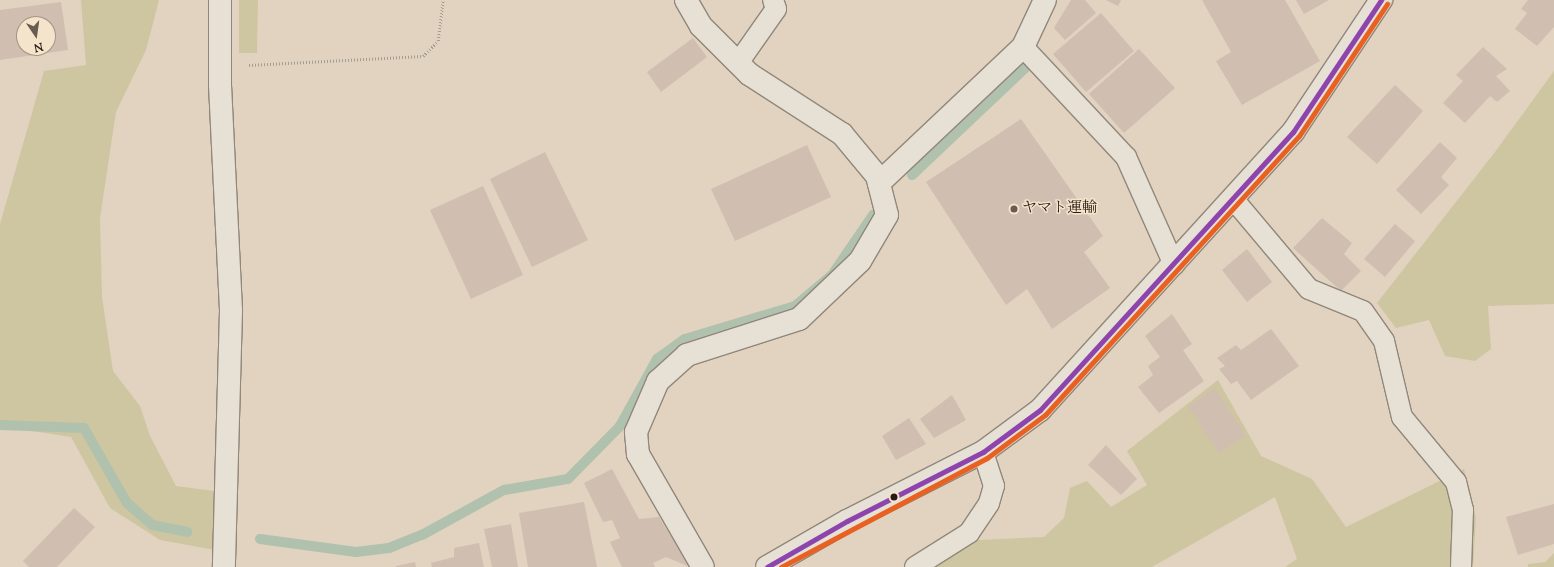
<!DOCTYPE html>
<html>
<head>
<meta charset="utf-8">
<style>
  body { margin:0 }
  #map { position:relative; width:1554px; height:567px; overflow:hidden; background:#e1d3bf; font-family:"Sorts Mill Goudy","Noto Serif JP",serif }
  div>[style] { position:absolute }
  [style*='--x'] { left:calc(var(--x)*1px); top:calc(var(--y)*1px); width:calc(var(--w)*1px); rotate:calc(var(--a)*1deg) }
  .green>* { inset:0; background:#cec6a1 }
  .stream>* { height:10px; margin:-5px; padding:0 5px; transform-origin:5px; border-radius:5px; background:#b0c1ae }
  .building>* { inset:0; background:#d0beb1 }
  .path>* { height:2.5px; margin-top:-1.25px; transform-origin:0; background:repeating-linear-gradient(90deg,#a39d94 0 1px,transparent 0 3px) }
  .roads { filter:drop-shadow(1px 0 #91877b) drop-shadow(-1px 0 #91877b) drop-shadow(0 1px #91877b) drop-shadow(0 -1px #91877b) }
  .service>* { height:20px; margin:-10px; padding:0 10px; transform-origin:10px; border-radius:10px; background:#e7e0d5 }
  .minor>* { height:22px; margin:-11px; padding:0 11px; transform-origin:11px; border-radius:11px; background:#e7e0d5 }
  .tertiary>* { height:22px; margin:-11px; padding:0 11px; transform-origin:11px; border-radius:11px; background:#e7e0d5 }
  .bus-1>* { height:5px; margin:-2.5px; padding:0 2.5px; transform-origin:2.5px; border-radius:2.5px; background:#8e44ad }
  .bus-2>* { height:5px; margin:-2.5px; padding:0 2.5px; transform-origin:2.5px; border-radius:2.5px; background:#e86121 }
  .dots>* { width:11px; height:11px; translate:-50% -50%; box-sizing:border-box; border:2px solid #f5e4cc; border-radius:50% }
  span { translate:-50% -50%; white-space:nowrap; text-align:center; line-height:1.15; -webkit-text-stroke:3px #f5e4cc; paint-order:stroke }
  .poi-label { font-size:15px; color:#271a12 }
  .left { translate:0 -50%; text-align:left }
  .north { position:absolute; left:16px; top:16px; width:40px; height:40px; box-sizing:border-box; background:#f5e4cc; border:1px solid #a39382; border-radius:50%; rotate:167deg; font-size:11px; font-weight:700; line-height:16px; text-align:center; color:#271a12 }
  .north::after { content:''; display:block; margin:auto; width:14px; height:18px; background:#685b4f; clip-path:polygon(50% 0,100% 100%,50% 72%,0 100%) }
</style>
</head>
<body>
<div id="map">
  <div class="green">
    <div style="clip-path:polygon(81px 0,159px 0,146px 50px,116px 112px,100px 218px,102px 297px,113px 371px,140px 406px,150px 436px,176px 486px,214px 491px,215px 550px,160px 540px,110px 508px,71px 437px,0 426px,0 224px,44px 71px,86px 65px)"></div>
    <div style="clip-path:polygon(239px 0,258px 0,257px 53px,239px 53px)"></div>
    <div style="clip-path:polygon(1554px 71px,1554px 304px,1488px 306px,1491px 349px,1475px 361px,1445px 356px,1429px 320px,1396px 328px,1377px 303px,1495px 152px)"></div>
    <div style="clip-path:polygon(1218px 380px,1261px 456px,1312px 479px,1346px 527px,1464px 469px,1476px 517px,1473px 567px,1285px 567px,1297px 559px,1275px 497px,1152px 567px,929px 567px,978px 540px,1044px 537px,1064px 518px,1070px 488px,1087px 481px,1111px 507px,1147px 485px,1127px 451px)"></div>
    <div style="clip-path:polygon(1554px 553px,1554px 567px,1528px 567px,1528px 564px,1545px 562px)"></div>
  </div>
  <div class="stream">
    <div style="--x:912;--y:175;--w:156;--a:-43.4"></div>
    <div style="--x:0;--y:425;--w:84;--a:2"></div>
    <div style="--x:84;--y:428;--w:86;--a:60.2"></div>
    <div style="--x:127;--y:503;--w:33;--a:41"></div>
    <div style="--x:152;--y:525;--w:36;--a:11"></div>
    <div style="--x:260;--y:539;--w:97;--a:7.7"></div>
    <div style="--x:356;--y:552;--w:33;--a:-7"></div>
    <div style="--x:389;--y:548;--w:35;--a:-22"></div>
    <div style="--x:422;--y:535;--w:94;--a:-28.8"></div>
    <div style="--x:504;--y:490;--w:65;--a:-9.8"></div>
    <div style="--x:568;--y:479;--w:74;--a:-45.5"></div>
    <div style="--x:620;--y:426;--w:77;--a:-61.1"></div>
    <div style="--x:657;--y:359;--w:34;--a:-36"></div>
    <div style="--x:685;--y:339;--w:115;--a:-16.7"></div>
    <div style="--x:795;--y:306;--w:48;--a:-40"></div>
    <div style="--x:832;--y:275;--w:73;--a:-55.7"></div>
  </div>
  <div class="building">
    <div style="clip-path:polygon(1071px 0,1085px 0,1096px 13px,1065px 40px,1054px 28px)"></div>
    <div style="clip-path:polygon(1106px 0,1121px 0,1118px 6px)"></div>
    <div style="clip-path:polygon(1202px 0,1285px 0,1320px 61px,1242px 105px,1216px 61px,1231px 52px)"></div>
    <div style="clip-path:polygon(1296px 0,1329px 0,1304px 14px)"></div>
    <div style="clip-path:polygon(1528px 0,1554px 0,1554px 27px,1537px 46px,1515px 29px,1527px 13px,1521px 9px)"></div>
    <div style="clip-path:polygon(evenodd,61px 2px,68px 50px,0 60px,0 10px,61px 2px,24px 24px,48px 24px,48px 48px,24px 48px,24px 24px)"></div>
    <div style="clip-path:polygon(1101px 13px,1134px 51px,1086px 92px,1053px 54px)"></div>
    <div style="clip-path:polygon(693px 38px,707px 57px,661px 92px,647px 72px)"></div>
    <div style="clip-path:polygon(1483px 47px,1507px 69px,1496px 76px,1510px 91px,1497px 102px,1490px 96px,1465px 123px,1443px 103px,1463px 81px,1456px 75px)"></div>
    <div style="clip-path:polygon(1139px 49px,1175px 88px,1124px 133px,1089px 94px)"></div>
    <div style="clip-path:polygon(1395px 85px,1423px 111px,1377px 164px,1347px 137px)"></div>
    <div style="clip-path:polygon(1021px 119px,1103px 236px,1084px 252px,1110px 288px,1052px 329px,1027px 289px,1006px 305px,926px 182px)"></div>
    <div style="clip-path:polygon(1440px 142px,1457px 158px,1441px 177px,1449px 185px,1421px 214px,1396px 190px)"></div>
    <div style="clip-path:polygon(807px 145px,831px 197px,735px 241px,711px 189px)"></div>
    <div style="clip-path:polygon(545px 152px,588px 240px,532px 267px,490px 179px)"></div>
    <div style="clip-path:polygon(483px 186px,523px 275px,471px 299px,430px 210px)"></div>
    <div style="clip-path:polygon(1322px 218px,1352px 243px,1344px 254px,1361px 271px,1341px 291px,1293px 248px)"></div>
    <div style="clip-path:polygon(1395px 224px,1415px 241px,1385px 277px,1364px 259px)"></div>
    <div style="clip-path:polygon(1247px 249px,1272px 282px,1247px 302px,1222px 270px)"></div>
    <div style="clip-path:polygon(1172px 314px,1192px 344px,1183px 350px,1204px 381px,1159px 413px,1138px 387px,1153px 375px,1148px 366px,1160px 357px,1145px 336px)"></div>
    <div style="clip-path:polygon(1271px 329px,1299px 366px,1251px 400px,1237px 381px,1231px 384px,1219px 369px,1225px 366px,1217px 358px,1236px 345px,1241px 350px)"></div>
    <div style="clip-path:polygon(1215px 388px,1246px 436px,1219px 453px,1188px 406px)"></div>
    <div style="clip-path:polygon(952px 395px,966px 420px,934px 438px,920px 419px)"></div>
    <div style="clip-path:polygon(909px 418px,926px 444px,896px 460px,882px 436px)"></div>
    <div style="clip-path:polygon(1106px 445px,1137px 479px,1121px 495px,1088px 465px)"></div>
    <div style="clip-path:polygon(612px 469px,639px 519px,659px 517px,690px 567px,666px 557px,653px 563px,655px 567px,622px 567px,610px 542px,620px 538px,612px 520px,603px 522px,584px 483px)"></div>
    <div style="clip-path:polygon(584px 502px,597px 567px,528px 567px,519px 513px)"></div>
    <div style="clip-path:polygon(1554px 504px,1554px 544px,1518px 555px,1506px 517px)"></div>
    <div style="clip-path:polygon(74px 508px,95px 527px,57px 567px,29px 567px,23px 561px)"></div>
    <div style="clip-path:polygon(511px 524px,518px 567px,492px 567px,484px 529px)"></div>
    <div style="clip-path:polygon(479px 543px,484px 567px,432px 567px,431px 563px,454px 557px,454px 548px)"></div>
    <div style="clip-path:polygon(415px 562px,416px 567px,396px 567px,396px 566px)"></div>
  </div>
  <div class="path">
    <div style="--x:249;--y:65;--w:174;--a:-3"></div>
    <div style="--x:423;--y:56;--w:21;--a:-45"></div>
    <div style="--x:438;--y:41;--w:41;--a:-83"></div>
  </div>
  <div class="roads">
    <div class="service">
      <div style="--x:1023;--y:47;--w:151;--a:46.9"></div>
      <div style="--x:1126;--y:157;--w:118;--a:66"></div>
      <div style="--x:738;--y:63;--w:66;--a:-54.9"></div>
      <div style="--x:776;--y:9;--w:9;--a:-108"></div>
      <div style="--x:1234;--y:200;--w:116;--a:49.9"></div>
      <div style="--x:1309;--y:289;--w:58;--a:22.2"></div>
      <div style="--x:1363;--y:311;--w:37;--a:55"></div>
      <div style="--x:1384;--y:341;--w:78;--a:76.7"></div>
      <div style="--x:1402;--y:417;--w:85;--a:50.3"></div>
      <div style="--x:1456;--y:482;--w:29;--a:76"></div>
      <div style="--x:1463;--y:510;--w:57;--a:92"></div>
      <div style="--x:915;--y:567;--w:64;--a:-32.2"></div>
      <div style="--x:969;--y:533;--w:36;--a:-56"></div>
      <div style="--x:989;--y:503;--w:18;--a:-74"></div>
      <div style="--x:994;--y:486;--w:36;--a:-108"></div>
    </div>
    <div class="minor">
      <div style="--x:220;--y:0;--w:85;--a:90"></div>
      <div style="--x:220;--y:85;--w:226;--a:87.2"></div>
      <div style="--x:231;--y:311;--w:256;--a:91.6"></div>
      <div style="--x:686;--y:0;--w:30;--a:60"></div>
      <div style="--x:701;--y:26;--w:68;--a:45"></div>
      <div style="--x:749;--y:74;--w:111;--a:32.8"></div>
      <div style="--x:842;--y:134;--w:55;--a:50.2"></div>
      <div style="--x:877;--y:176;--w:40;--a:75.6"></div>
      <div style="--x:887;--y:215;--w:53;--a:120.4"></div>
      <div style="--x:860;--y:261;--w:84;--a:136.4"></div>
      <div style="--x:799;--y:319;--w:118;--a:162.2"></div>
      <div style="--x:687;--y:355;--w:39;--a:138"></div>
      <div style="--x:658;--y:381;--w:56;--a:113.3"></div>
      <div style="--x:636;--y:432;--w:22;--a:85"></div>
      <div style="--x:638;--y:454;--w:130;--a:60.1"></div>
      <div style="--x:879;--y:183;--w:198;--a:-43.4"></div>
      <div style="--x:1023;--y:47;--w:52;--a:-64.9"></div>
    </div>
    <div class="tertiary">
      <div style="--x:767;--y:567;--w:92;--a:-29.9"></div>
      <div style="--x:847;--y:521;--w:153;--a:-26.9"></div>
      <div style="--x:983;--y:452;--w:71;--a:-36.4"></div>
      <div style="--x:1040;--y:410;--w:376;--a:-47.7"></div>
      <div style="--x:1293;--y:132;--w:159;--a:-56.3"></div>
    </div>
  </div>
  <div class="bus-1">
    <div style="--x:767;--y:567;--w:92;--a:-29.9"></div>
    <div style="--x:847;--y:521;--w:153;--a:-26.9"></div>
    <div style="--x:983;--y:452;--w:71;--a:-36.4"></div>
    <div style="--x:1040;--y:410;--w:376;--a:-47.7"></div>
    <div style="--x:1293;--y:132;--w:159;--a:-56.3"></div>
  </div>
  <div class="bus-2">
    <div style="--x:781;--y:567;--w:233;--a:-27.9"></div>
    <div style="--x:987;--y:458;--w:72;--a:-36.6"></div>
    <div style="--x:1045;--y:415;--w:377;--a:-47.7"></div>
    <div style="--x:1299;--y:136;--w:159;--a:-56.3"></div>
  </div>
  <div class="dots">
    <div style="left:1014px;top:209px;background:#685b4f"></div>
    <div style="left:894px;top:497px;background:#271a12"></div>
  </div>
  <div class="poi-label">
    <span class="left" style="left:1022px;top:209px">ヤマト運輸</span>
  </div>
  <div class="north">N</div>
</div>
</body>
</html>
